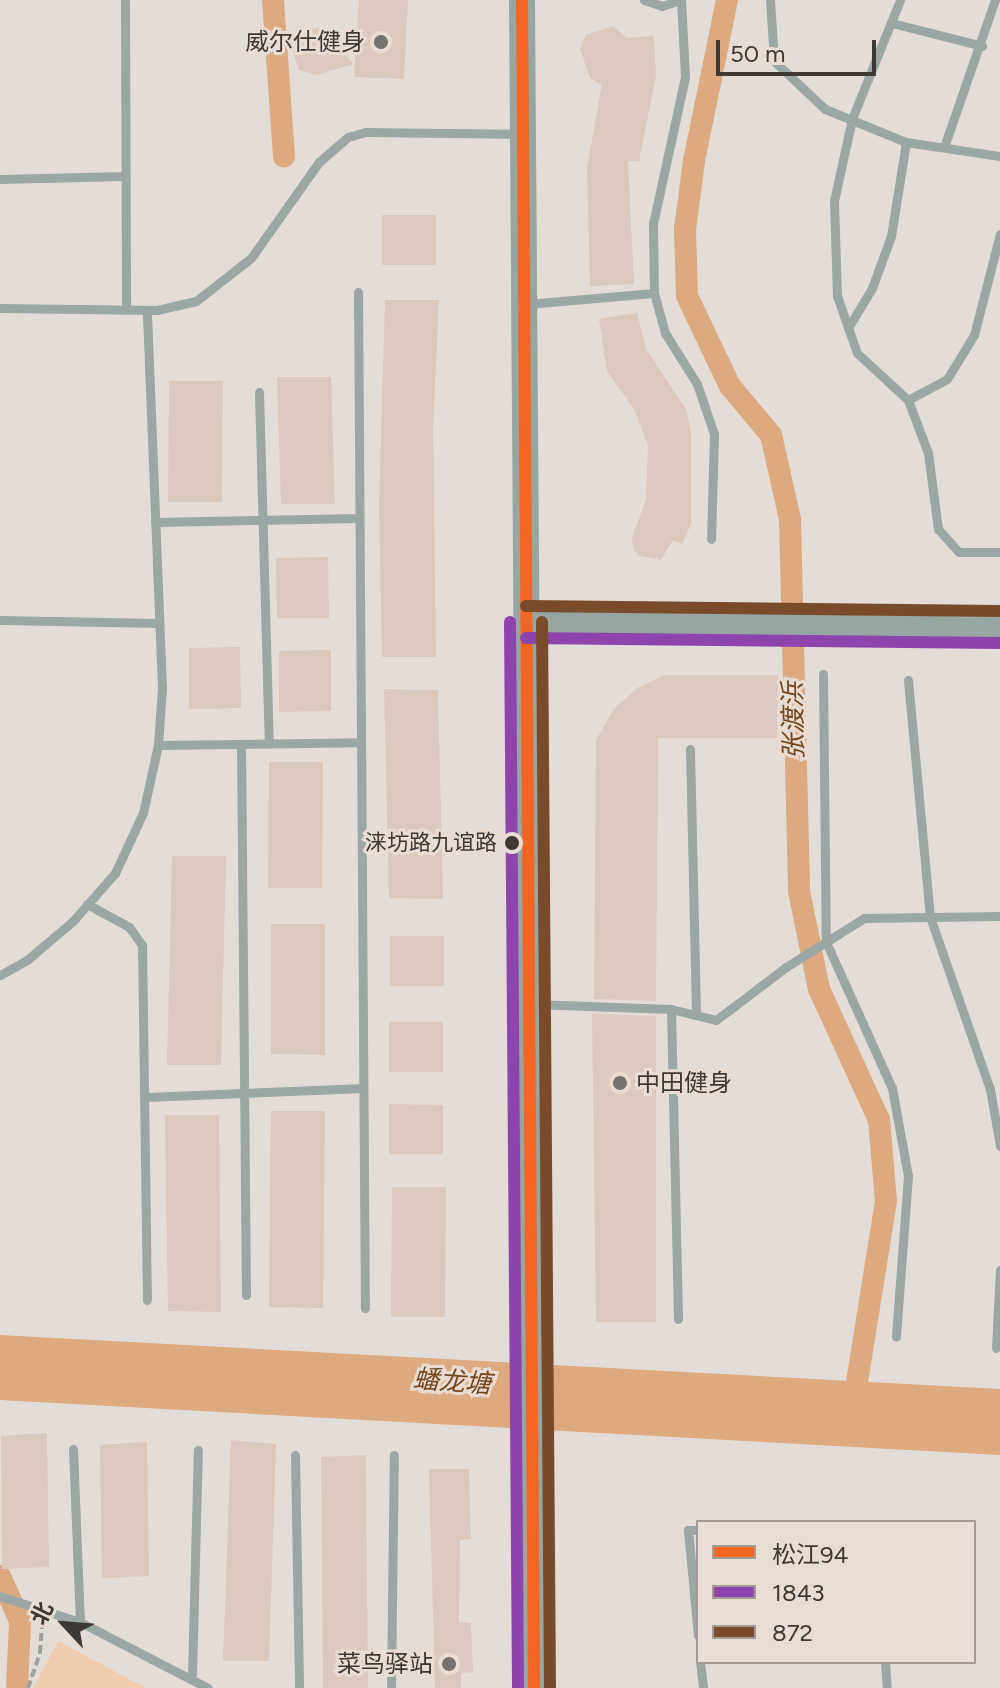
<!DOCTYPE html>
<html>
<head>
<meta charset="utf-8">
<style>
  body { margin:0 }
  #map { position:relative; width:1000px; height:1688px; overflow:hidden; background:#e4ddd7; font-family:Figtree,"Noto Sans SC",sans-serif }
  div>[style] { position:absolute }
  [style*='--x'] { left:calc(var(--x)*1px); top:calc(var(--y)*1px); width:calc(var(--w)*1px); rotate:calc(var(--a)*1deg) }
  .green>* { inset:0; background:#f1cdb0 }
  .water>* { inset:0; background:#ddaa7f }
  .canal>* { height:22px; margin:-11px; padding:0 11px; transform-origin:11px; border-radius:11px; background:#ddaa7f }
  .building>* { inset:0; background:#dac9bc }
  .path>* { height:4px; margin-top:-2px; transform-origin:0; background:repeating-linear-gradient(90deg,#9da2a0 0 8px,transparent 0 12px) }
  .lane>* { height:9px; margin:-4.5px; padding:0 4.5px; transform-origin:4.5px; border-radius:4.5px; background:#9aa7a5 }
  .secondary>* { height:26px; margin:-13px; padding:0 13px; transform-origin:13px; border-radius:13px; background:#98a6a2 }
  .bus-1>* { height:12px; margin:-6px; padding:0 6px; transform-origin:6px; border-radius:6px; background:#f26522 }
  .bus-2>* { height:12px; margin:-6px; padding:0 6px; transform-origin:6px; border-radius:6px; background:#8e44ad }
  .bus-3>* { height:12px; margin:-6px; padding:0 6px; transform-origin:6px; border-radius:6px; background:#7a4b2a }
  .dots>* { width:22px; height:22px; translate:-50% -50%; box-sizing:border-box; border:4px solid #e9dcd2; border-radius:50% }
  span { translate:-50% -50%; white-space:nowrap; text-align:center; line-height:1.15; -webkit-text-stroke:6px #e9dcd2; paint-order:stroke }
  .bus-label { font-size:22px; color:#3d3834 }
  .right { translate:-100% -50%; text-align:right }
  .poi-label { font-size:24px; color:#3d3834 }
  .left { translate:0 -50%; text-align:left }
  .water-label { font-size:26px; color:#76471c; font-style:italic }
  .legend { position:absolute; left:696px; top:1520px; width:280px; height:144px; box-sizing:border-box; background:#e9dcd2; border:2px solid #a49a93; margin:0; padding:10px 14px; list-style:none; font-size:24px; color:#3d3834 }
  .legend li { display:flex; align-items:center; gap:16px; height:40px }
  .legend b { width:40px; border:2px solid #a49a93 }
  .north { position:absolute; left:24px; top:1584px; width:80px; height:80px; -webkit-text-stroke:6px #e9dcd2; paint-order:stroke; rotate:296deg; font-size:22px; font-weight:700; line-height:32px; text-align:center; color:#3d3834 }
  .north::after { content:''; display:block; margin:auto; width:28px; height:36px; background:#3d3834; clip-path:polygon(50% 0,100% 100%,50% 72%,0 100%) }
  .scale { position:absolute; left:716px; top:40px; width:160px; height:36px; box-sizing:border-box; border:4px solid #3d3834; border-top:0; padding-left:10px; font-size:24px; line-height:28px; white-space:nowrap; color:#3d3834; -webkit-text-stroke:6px #e9dcd2; paint-order:stroke }
</style>
</head>
<body>
<div id="map">
  <div class="green">
    <div style="clip-path:polygon(58px 1641px,146px 1688px,33px 1688px)"></div>
  </div>
  <div class="water">
    <div style="clip-path:polygon(0 1335px,1000px 1389px,1000px 1455px,0 1400px)"></div>
  </div>
  <div class="canal">
    <div style="--x:273;--y:0;--w:157;--a:86"></div>
    <div style="--x:727;--y:0;--w:164;--a:101.6"></div>
    <div style="--x:694;--y:161;--w:69;--a:97.5"></div>
    <div style="--x:685;--y:229;--w:67;--a:88.3"></div>
    <div style="--x:687;--y:296;--w:100;--a:64.5"></div>
    <div style="--x:730;--y:386;--w:64;--a:50.1"></div>
    <div style="--x:771;--y:435;--w:86;--a:77.3"></div>
    <div style="--x:790;--y:519;--w:372;--a:88.6"></div>
    <div style="--x:799;--y:891;--w:100;--a:78.5"></div>
    <div style="--x:819;--y:989;--w:144;--a:65.4"></div>
    <div style="--x:879;--y:1120;--w:81;--a:85.1"></div>
    <div style="--x:886;--y:1201;--w:209;--a:99.1"></div>
    <div style="--x:0;--y:1576;--w:49;--a:66"></div>
    <div style="--x:20;--y:1621;--w:67;--a:92.6"></div>
  </div>
  <div class="building">
    <div style="clip-path:polygon(359px 0,408px 0,404px 79px,354px 77px)"></div>
    <div style="clip-path:polygon(613px 26px,627px 38px,654px 36px,656px 76px,639px 161px,628px 161px,634px 284px,590px 286px,587px 167px,602px 85px,590px 78px,580px 49px,586px 35px)"></div>
    <div style="clip-path:polygon(319px 28px,328px 33px,353px 64px,317px 75px,299px 70px,291px 45px,302px 30px)"></div>
    <div style="clip-path:polygon(382px 215px,436px 215px,436px 265px,382px 265px)"></div>
    <div style="clip-path:polygon(385px 300px,439px 300px,433px 427px,436px 657px,382px 657px,379px 505px)"></div>
    <div style="clip-path:polygon(637px 313px,646px 349px,687px 411px,691px 433px,691px 524px,682px 544px,673px 540px,661px 560px,639px 556px,633px 548px,632px 537px,646px 500px,648px 445px,634px 409px,607px 371px,599px 319px)"></div>
    <div style="clip-path:polygon(277px 377px,331px 377px,335px 504px,281px 504px)"></div>
    <div style="clip-path:polygon(169px 381px,223px 381px,222px 502px,168px 502px)"></div>
    <div style="clip-path:polygon(328px 557px,329px 618px,277px 618px,276px 558px)"></div>
    <div style="clip-path:polygon(240px 647px,241px 708px,189px 709px,189px 648px)"></div>
    <div style="clip-path:polygon(331px 650px,331px 711px,279px 712px,279px 651px)"></div>
    <div style="clip-path:polygon(665px 675px,778px 675px,777px 738px,658px 738px,656px 1001px,594px 999px,596px 740px,614px 709px,637px 688px)"></div>
    <div style="clip-path:polygon(384px 689px,438px 690px,443px 899px,389px 898px)"></div>
    <div style="clip-path:polygon(269px 762px,323px 762px,322px 888px,268px 888px)"></div>
    <div style="clip-path:polygon(172px 856px,226px 856px,221px 1065px,167px 1065px)"></div>
    <div style="clip-path:polygon(271px 924px,325px 924px,325px 1055px,271px 1054px)"></div>
    <div style="clip-path:polygon(390px 936px,444px 936px,444px 986px,390px 986px)"></div>
    <div style="clip-path:polygon(592px 1014px,656px 1016px,656px 1322px,596px 1322px)"></div>
    <div style="clip-path:polygon(389px 1022px,443px 1022px,443px 1072px,389px 1072px)"></div>
    <div style="clip-path:polygon(389px 1104px,443px 1105px,443px 1154px,389px 1154px)"></div>
    <div style="clip-path:polygon(271px 1111px,325px 1111px,323px 1308px,269px 1307px)"></div>
    <div style="clip-path:polygon(165px 1115px,219px 1115px,221px 1312px,168px 1311px)"></div>
    <div style="clip-path:polygon(392px 1187px,446px 1187px,445px 1317px,391px 1317px)"></div>
    <div style="clip-path:polygon(47px 1433px,49px 1567px,2px 1569px,1px 1436px)"></div>
    <div style="clip-path:polygon(231px 1440px,276px 1444px,269px 1661px,223px 1661px)"></div>
    <div style="clip-path:polygon(147px 1442px,149px 1576px,102px 1578px,100px 1445px)"></div>
    <div style="clip-path:polygon(366px 1455px,368px 1688px,323px 1688px,321px 1457px)"></div>
    <div style="clip-path:polygon(429px 1469px,469px 1469px,471px 1539px,460px 1540px,459px 1622px,471px 1623px,473px 1672px,461px 1673px,461px 1688px,435px 1688px)"></div>
  </div>
  <div class="path">
    <div style="--x:28;--y:1688;--w:37;--a:-71"></div>
    <div style="--x:40;--y:1653;--w:28;--a:-86"></div>
  </div>
  <div class="lane">
    <div style="--x:125;--y:0;--w:309;--a:89.8"></div>
    <div style="--x:644;--y:0;--w:19;--a:18"></div>
    <div style="--x:662;--y:6;--w:20;--a:-18"></div>
    <div style="--x:681;--y:0;--w:77;--a:87"></div>
    <div style="--x:685;--y:77;--w:150;--a:102.3"></div>
    <div style="--x:653;--y:224;--w:69;--a:89.2"></div>
    <div style="--x:654;--y:293;--w:41;--a:74.6"></div>
    <div style="--x:665;--y:333;--w:60;--a:57.9"></div>
    <div style="--x:697;--y:384;--w:53;--a:71.2"></div>
    <div style="--x:714;--y:434;--w:105;--a:91.6"></div>
    <div style="--x:770;--y:0;--w:61;--a:86.2"></div>
    <div style="--x:774;--y:61;--w:70;--a:43.3"></div>
    <div style="--x:825;--y:109;--w:87;--a:22.2"></div>
    <div style="--x:906;--y:142;--w:95;--a:8.5"></div>
    <div style="--x:900;--y:0;--w:128;--a:112"></div>
    <div style="--x:852;--y:119;--w:84;--a:102.4"></div>
    <div style="--x:834;--y:201;--w:95;--a:88.2"></div>
    <div style="--x:837;--y:296;--w:60;--a:70.7"></div>
    <div style="--x:857;--y:353;--w:69;--a:42.7"></div>
    <div style="--x:908;--y:400;--w:57;--a:69.3"></div>
    <div style="--x:928;--y:453;--w:77;--a:82.5"></div>
    <div style="--x:938;--y:529;--w:31;--a:48"></div>
    <div style="--x:959;--y:552;--w:41;--a:0"></div>
    <div style="--x:892;--y:23;--w:93;--a:14.3"></div>
    <div style="--x:944;--y:147;--w:156;--a:-70.9"></div>
    <div style="--x:0;--y:179;--w:125;--a:-1.4"></div>
    <div style="--x:358;--y:292;--w:1016;--a:89.61"></div>
    <div style="--x:527;--y:304;--w:127;--a:-5"></div>
    <div style="--x:0;--y:308;--w:157;--a:0.7"></div>
    <div style="--x:157;--y:310;--w:40;--a:-13"></div>
    <div style="--x:196;--y:301;--w:70;--a:-38"></div>
    <div style="--x:251;--y:258;--w:118;--a:-54.7"></div>
    <div style="--x:319;--y:162;--w:38;--a:-41"></div>
    <div style="--x:348;--y:137;--w:18;--a:-16"></div>
    <div style="--x:365;--y:132;--w:154;--a:0.7"></div>
    <div style="--x:848;--y:328;--w:47;--a:-59"></div>
    <div style="--x:872;--y:288;--w:55;--a:-69.9"></div>
    <div style="--x:891;--y:236;--w:95;--a:-80.9"></div>
    <div style="--x:259;--y:392;--w:351;--a:88.4"></div>
    <div style="--x:908;--y:400;--w:44;--a:-28.3"></div>
    <div style="--x:947;--y:379;--w:52;--a:-58.5"></div>
    <div style="--x:974;--y:335;--w:104;--a:-75.6"></div>
    <div style="--x:155;--y:522;--w:204;--a:-1.1"></div>
    <div style="--x:0;--y:620;--w:159;--a:1.1"></div>
    <div style="--x:823;--y:674;--w:268;--a:89.4"></div>
    <div style="--x:826;--y:942;--w:160;--a:65.7"></div>
    <div style="--x:892;--y:1088;--w:89;--a:79.7"></div>
    <div style="--x:908;--y:1176;--w:161;--a:94.3"></div>
    <div style="--x:908;--y:680;--w:238;--a:84.7"></div>
    <div style="--x:930;--y:917;--w:182;--a:70.8"></div>
    <div style="--x:990;--y:1089;--w:58;--a:80"></div>
    <div style="--x:241;--y:744;--w:551;--a:89.48"></div>
    <div style="--x:158;--y:745;--w:203;--a:-0.8"></div>
    <div style="--x:690;--y:749;--w:266;--a:88.7"></div>
    <div style="--x:87;--y:904;--w:48;--a:28.7"></div>
    <div style="--x:129;--y:927;--w:22;--a:54"></div>
    <div style="--x:142;--y:945;--w:355;--a:89.2"></div>
    <div style="--x:0;--y:975;--w:31;--a:-29"></div>
    <div style="--x:27;--y:960;--w:60;--a:-40.3"></div>
    <div style="--x:73;--y:921;--w:64;--a:-48.8"></div>
    <div style="--x:115;--y:873;--w:66;--a:-65"></div>
    <div style="--x:143;--y:813;--w:70;--a:-77.6"></div>
    <div style="--x:158;--y:745;--w:57;--a:-86"></div>
    <div style="--x:162;--y:688;--w:378;--a:-92.3"></div>
    <div style="--x:532;--y:1004;--w:139;--a:2.1"></div>
    <div style="--x:671;--y:1009;--w:46;--a:13.7"></div>
    <div style="--x:716;--y:1020;--w:88;--a:-37.1"></div>
    <div style="--x:786;--y:967;--w:92;--a:-32.1"></div>
    <div style="--x:864;--y:918;--w:136;--a:-0.8"></div>
    <div style="--x:671;--y:1009;--w:310;--a:88.7"></div>
    <div style="--x:146;--y:1097;--w:217;--a:-2.4"></div>
    <div style="--x:996;--y:1348;--w:78;--a:-87.1"></div>
    <div style="--x:73;--y:1449;--w:173;--a:87.7"></div>
    <div style="--x:295;--y:1455;--w:233;--a:89"></div>
    <div style="--x:698;--y:1530;--w:10;--a:180"></div>
    <div style="--x:688;--y:1530;--w:106;--a:84.6"></div>
    <div style="--x:0;--y:1596;--w:84;--a:18"></div>
    <div style="--x:80;--y:1622;--w:144;--a:27.3"></div>
    <div style="--x:700;--y:1662;--w:26;--a:83"></div>
    <div style="--x:885;--y:1662;--w:26;--a:86"></div>
    <div style="--x:192;--y:1675;--w:225;--a:-88.5"></div>
    <div style="--x:391;--y:1688;--w:233;--a:-89.3"></div>
  </div>
  <div class="secondary">
    <div style="--x:522;--y:0;--w:1688;--a:89.59"></div>
    <div style="--x:526;--y:622;--w:474;--a:0.6"></div>
  </div>
  <div class="bus-1">
    <div style="--x:522;--y:0;--w:1688;--a:89.59"></div>
  </div>
  <div class="bus-2">
    <div style="--x:510;--y:622;--w:1066;--a:89.57"></div>
    <div style="--x:526;--y:638;--w:474;--a:0.6"></div>
  </div>
  <div class="bus-3">
    <div style="--x:526;--y:606;--w:474;--a:0.6"></div>
    <div style="--x:542;--y:622;--w:1066;--a:89.57"></div>
  </div>
  <div class="dots">
    <div style="left:381px;top:42px;background:#77726d"></div>
    <div style="left:512px;top:843px;background:#3d3834"></div>
    <div style="left:620px;top:1083px;background:#77726d"></div>
    <div style="left:449px;top:1664px;background:#77726d"></div>
  </div>
  <div class="bus-label">
    <span class="right" style="left:497px;top:843px">涞坊路九谊路</span>
  </div>
  <div class="poi-label">
    <span class="right" style="left:365px;top:42px">威尔仕健身</span>
    <span class="left" style="left:636px;top:1083px">中田健身</span>
    <span class="right" style="left:433px;top:1664px">菜鸟驿站</span>
  </div>
  <div class="water-label">
    <span style="left:794px;top:721px;rotate:-91deg">张渡浜</span>
    <span style="left:452px;top:1382px;rotate:4deg">蟠龙塘</span>
  </div>
  <ul class="legend">
  <li><b style="height:10px;background:#f26522"></b>松江94</li>
  <li><b style="height:10px;background:#8e44ad"></b>1843</li>
  <li><b style="height:10px;background:#7a4b2a"></b>872</li>
  </ul>
  <div class="north">北</div>
  <div class="scale">50 m</div>
</div>
</body>
</html>
